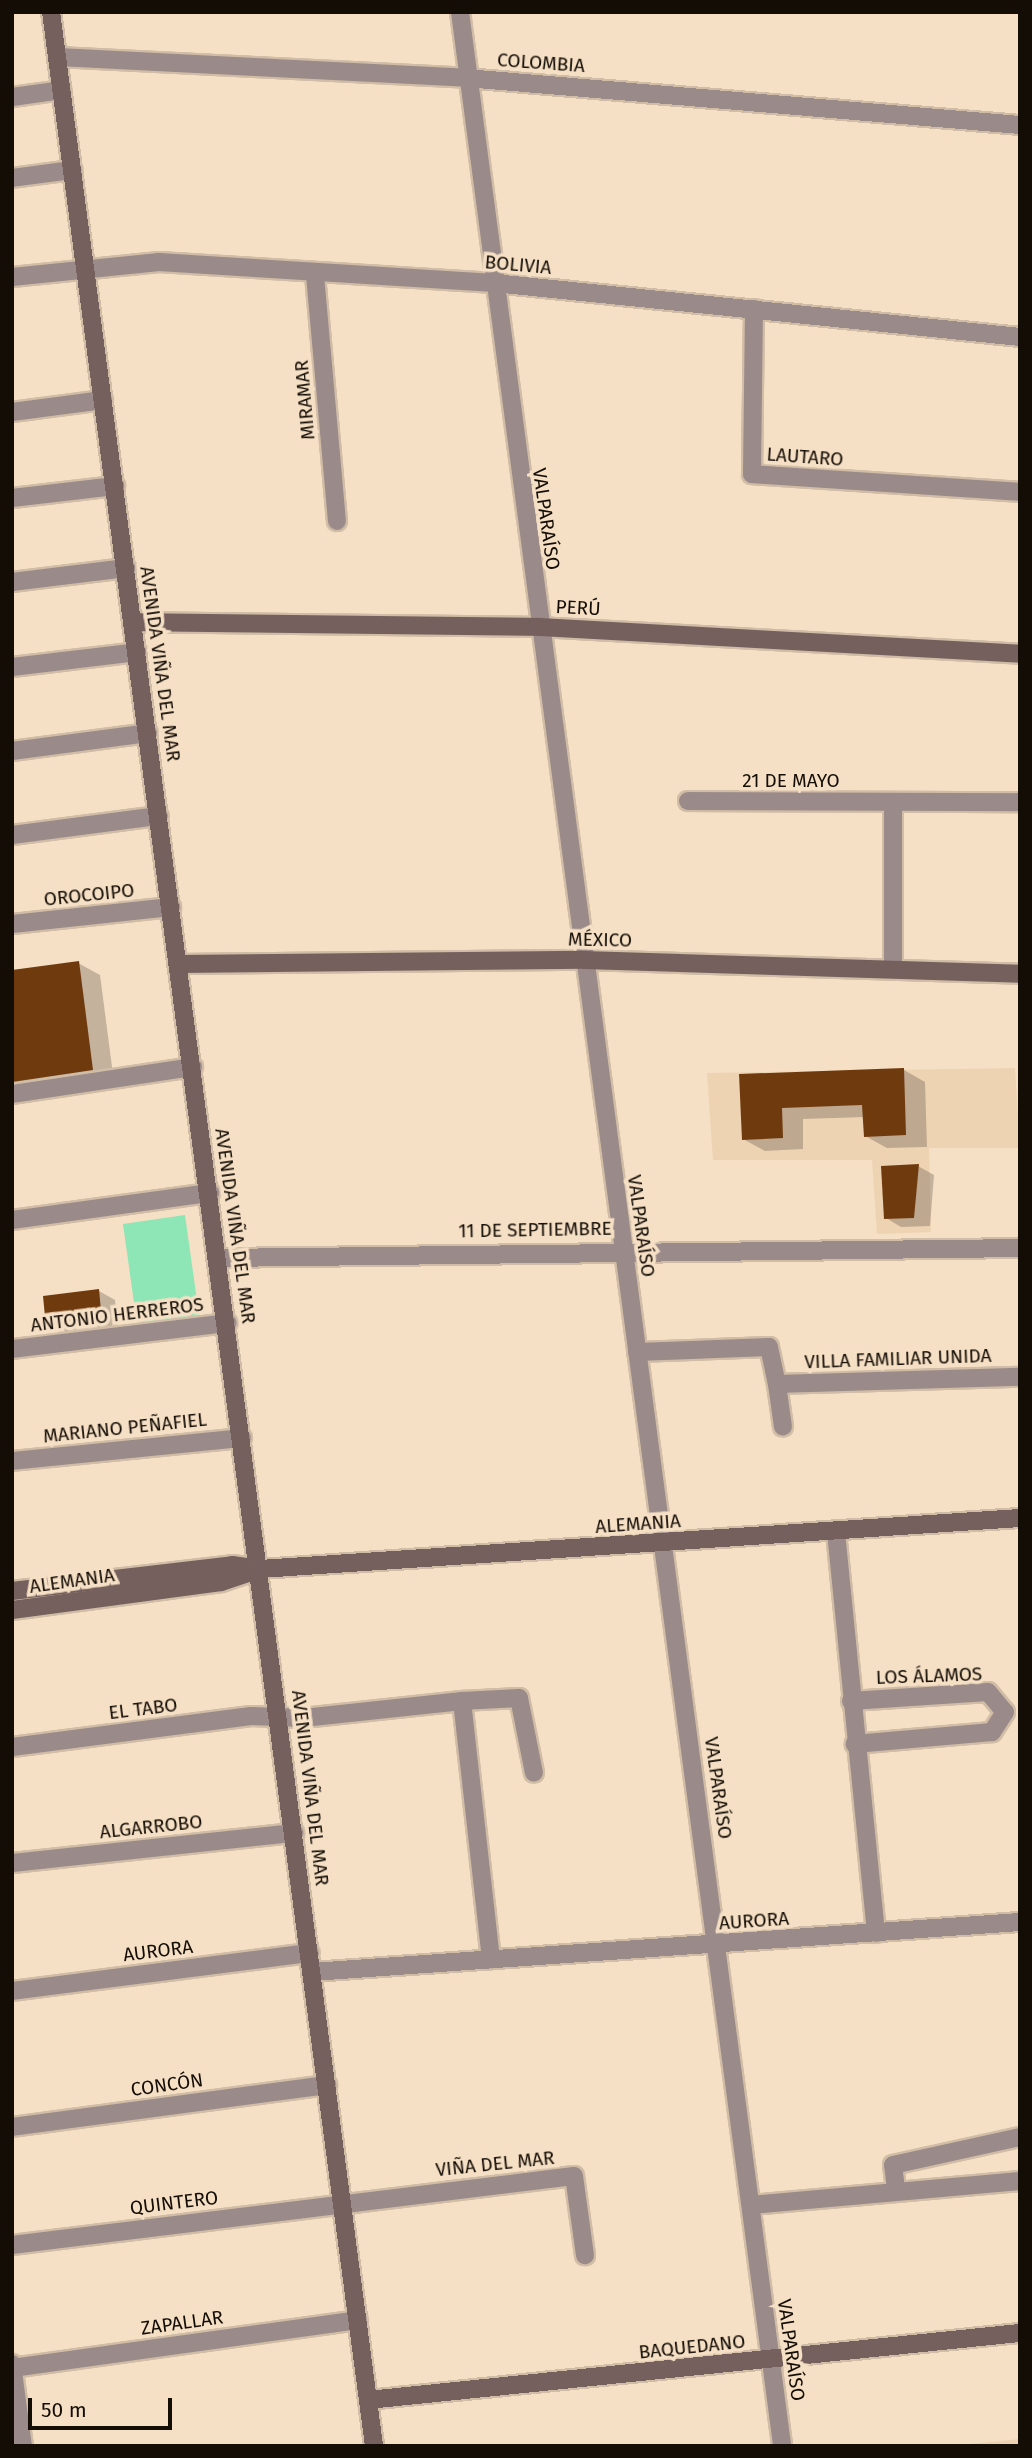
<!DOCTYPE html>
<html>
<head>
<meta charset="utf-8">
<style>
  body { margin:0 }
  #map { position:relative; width:1032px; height:2458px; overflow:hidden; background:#f5dfc5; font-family:"Fira Sans",sans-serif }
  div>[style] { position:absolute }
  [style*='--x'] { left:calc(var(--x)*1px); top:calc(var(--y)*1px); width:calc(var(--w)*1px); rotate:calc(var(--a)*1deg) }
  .built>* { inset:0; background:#eed3b3 }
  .green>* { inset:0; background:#8ee5b5 }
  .shadow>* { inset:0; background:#0003 }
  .building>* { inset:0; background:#6f3b0e }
  .roads { filter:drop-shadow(2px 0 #d1bda6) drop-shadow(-2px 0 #d1bda6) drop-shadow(0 2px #d1bda6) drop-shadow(0 -2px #d1bda6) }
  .street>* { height:18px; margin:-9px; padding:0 9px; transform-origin:9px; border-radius:9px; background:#9a8a89 }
  .secondary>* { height:18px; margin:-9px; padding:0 9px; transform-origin:9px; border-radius:9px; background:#76605e }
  span { translate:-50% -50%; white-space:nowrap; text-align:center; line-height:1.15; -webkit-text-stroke:7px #f5dfc5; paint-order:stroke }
  .street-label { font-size:19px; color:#140d05 }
  .frame { position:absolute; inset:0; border:14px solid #140d05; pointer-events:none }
  .scale { position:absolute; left:28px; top:2398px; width:144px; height:32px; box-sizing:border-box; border:4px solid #140d05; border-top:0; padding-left:9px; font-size:21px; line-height:24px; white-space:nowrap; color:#140d05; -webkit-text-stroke:5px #f5dfc5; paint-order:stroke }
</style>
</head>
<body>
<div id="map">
  <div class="built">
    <div style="clip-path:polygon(1015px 1068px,1020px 1148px,929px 1148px,931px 1232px,877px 1234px,872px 1160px,713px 1160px,707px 1073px)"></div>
    <div style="clip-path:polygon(1020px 2439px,1020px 2446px,949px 2446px)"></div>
  </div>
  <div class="green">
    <div style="clip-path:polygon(185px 1215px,199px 1315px,137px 1324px,123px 1224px)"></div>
  </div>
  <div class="shadow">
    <div style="clip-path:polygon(78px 963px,100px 975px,114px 1082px,12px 1096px,12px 971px)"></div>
    <div style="clip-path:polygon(904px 1070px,925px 1082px,927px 1147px,887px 1148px,865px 1136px,865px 1117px,803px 1119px,803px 1149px,765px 1151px,743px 1139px,741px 1076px)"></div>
    <div style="clip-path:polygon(918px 1166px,934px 1175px,930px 1226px,901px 1227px,886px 1218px)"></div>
    <div style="clip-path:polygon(99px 1291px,115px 1300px,118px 1331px,64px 1336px,48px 1326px)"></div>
  </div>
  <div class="building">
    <div style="clip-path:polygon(79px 961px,93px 1070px,12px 1082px,12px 970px)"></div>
    <div style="clip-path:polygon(904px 1068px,906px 1135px,864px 1137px,862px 1105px,782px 1108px,783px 1138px,742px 1140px,739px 1074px)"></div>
    <div style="clip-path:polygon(919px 1164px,914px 1218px,884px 1219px,881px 1166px)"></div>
    <div style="clip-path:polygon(99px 1289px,102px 1322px,46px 1327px,43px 1296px)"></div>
  </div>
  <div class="roads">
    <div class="street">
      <div style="--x:460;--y:12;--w:2455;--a:82.46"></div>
      <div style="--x:58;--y:57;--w:409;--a:2.9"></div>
      <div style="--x:466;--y:78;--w:556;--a:4.85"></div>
      <div style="--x:12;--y:97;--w:50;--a:-8"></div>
      <div style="--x:12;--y:178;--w:61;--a:-7.6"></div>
      <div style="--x:315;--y:275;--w:247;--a:84.9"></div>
      <div style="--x:12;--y:277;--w:148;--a:-5.8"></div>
      <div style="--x:159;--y:262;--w:336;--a:3.6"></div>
      <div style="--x:494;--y:283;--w:529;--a:5.86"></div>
      <div style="--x:754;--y:309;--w:165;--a:90.7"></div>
      <div style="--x:752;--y:474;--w:269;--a:3.8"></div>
      <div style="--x:12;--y:412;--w:92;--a:-7.5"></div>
      <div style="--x:12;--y:498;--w:104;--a:-6.6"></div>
      <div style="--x:12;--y:582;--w:115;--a:-7"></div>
      <div style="--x:12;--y:667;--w:126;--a:-6.8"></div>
      <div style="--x:12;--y:751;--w:137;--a:-7.5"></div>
      <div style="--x:688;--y:801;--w:332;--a:0.2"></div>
      <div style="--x:893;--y:803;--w:163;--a:90"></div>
      <div style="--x:12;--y:835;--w:148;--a:-7.4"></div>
      <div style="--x:12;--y:924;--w:160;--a:-6.1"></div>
      <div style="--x:12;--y:1094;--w:183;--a:-8.5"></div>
      <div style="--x:12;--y:1220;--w:200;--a:-7.8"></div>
      <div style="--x:218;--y:1258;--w:802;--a:-0.71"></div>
      <div style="--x:12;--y:1349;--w:217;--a:-6.9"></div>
      <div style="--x:637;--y:1352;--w:132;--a:-2.2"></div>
      <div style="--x:769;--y:1347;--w:38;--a:78"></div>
      <div style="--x:777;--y:1384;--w:243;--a:-1.7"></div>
      <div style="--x:777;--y:1384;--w:43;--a:82.1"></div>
      <div style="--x:12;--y:1461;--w:231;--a:-5.7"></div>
      <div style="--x:836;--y:1532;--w:403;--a:84.3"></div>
      <div style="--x:462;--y:1701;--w:57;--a:-3"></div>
      <div style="--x:519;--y:1698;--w:76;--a:78.7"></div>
      <div style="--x:851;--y:1701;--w:137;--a:-3.8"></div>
      <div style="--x:988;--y:1692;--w:26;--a:50"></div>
      <div style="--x:1005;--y:1712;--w:24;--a:123"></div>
      <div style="--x:992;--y:1732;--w:138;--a:175"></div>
      <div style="--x:12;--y:1747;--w:241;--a:-7.4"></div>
      <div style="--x:251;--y:1716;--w:52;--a:2.2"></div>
      <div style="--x:303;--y:1718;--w:160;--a:-6.1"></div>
      <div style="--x:462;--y:1701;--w:260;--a:83.6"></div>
      <div style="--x:12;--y:1863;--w:284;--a:-6.1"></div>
      <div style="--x:312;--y:1972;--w:710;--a:-4.04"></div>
      <div style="--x:12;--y:1991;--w:300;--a:-7.3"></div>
      <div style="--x:12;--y:2127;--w:318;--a:-7.6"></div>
      <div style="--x:896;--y:2189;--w:24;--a:-97"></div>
      <div style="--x:893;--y:2165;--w:130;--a:-12.4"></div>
      <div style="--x:751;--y:2205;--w:270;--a:-5.1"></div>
      <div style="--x:12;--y:2245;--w:566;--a:-7"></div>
      <div style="--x:574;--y:2176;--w:80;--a:82.1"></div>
      <div style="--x:12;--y:2364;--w:83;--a:82.4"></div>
      <div style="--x:12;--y:2368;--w:349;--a:-7.9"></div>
    </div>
    <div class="secondary">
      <div style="--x:51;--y:12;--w:2455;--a:82.44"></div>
      <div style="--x:133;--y:622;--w:407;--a:0.7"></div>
      <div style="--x:540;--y:627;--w:481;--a:3.2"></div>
      <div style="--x:179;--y:964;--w:405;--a:-0.6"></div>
      <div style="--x:584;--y:960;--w:436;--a:1.8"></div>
      <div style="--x:12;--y:1591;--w:222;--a:-6.7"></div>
      <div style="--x:232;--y:1565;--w:28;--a:8"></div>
      <div style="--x:260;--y:1569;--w:762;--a:-3.84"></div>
      <div style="--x:12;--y:1610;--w:211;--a:-7.6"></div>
      <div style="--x:221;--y:1582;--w:41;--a:-18.4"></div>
      <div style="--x:368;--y:2400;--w:655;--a:-5.87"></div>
    </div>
  </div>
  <div class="street-label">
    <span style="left:541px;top:63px;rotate:4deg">COLOMBIA</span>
    <span style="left:518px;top:265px;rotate:5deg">BOLIVIA</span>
    <span style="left:305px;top:400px;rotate:-95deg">MIRAMAR</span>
    <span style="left:805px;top:457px;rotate:4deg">LAUTARO</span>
    <span style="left:546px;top:519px;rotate:82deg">VALPARAÍSO</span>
    <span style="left:578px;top:608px;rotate:3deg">PERÚ</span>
    <span style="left:160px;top:664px;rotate:82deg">AVENIDA VIÑA DEL MAR</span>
    <span style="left:791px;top:781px">21 DE MAYO</span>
    <span style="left:89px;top:895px;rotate:-6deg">OROCOIPO</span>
    <span style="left:600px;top:940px;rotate:1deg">MÉXICO</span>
    <span style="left:235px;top:1226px;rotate:82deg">AVENIDA VIÑA DEL MAR</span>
    <span style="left:641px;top:1226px;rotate:82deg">VALPARAÍSO</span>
    <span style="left:535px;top:1230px;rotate:-1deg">11 DE SEPTIEMBRE</span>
    <span style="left:117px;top:1315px;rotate:-7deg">ANTONIO HERREROS</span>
    <span style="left:898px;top:1359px;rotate:-2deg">VILLA FAMILIAR UNIDA</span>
    <span style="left:125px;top:1428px;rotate:-6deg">MARIANO PEÑAFIEL</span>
    <span style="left:638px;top:1524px;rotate:-4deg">ALEMANIA</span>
    <span style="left:72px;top:1581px;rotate:-8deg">ALEMANIA</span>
    <span style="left:929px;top:1676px;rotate:-2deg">LOS ÁLAMOS</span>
    <span style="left:143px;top:1709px;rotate:-7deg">EL TABO</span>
    <span style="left:310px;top:1788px;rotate:83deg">AVENIDA VIÑA DEL MAR</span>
    <span style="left:718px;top:1788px;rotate:82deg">VALPARAÍSO</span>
    <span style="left:151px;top:1827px;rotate:-6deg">ALGARROBO</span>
    <span style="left:754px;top:1921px;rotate:-4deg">AURORA</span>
    <span style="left:158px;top:1951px;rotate:-7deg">AURORA</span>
    <span style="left:167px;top:2085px;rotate:-8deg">CONCÓN</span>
    <span style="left:495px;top:2164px;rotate:-6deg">VIÑA DEL MAR</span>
    <span style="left:174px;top:2203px;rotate:-7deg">QUINTERO</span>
    <span style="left:182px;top:2323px;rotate:-8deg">ZAPALLAR</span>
    <span style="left:692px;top:2347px;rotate:-6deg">BAQUEDANO</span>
    <span style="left:791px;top:2350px;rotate:82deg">VALPARAÍSO</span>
  </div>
  <div class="frame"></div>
  <div class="scale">50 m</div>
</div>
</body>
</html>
